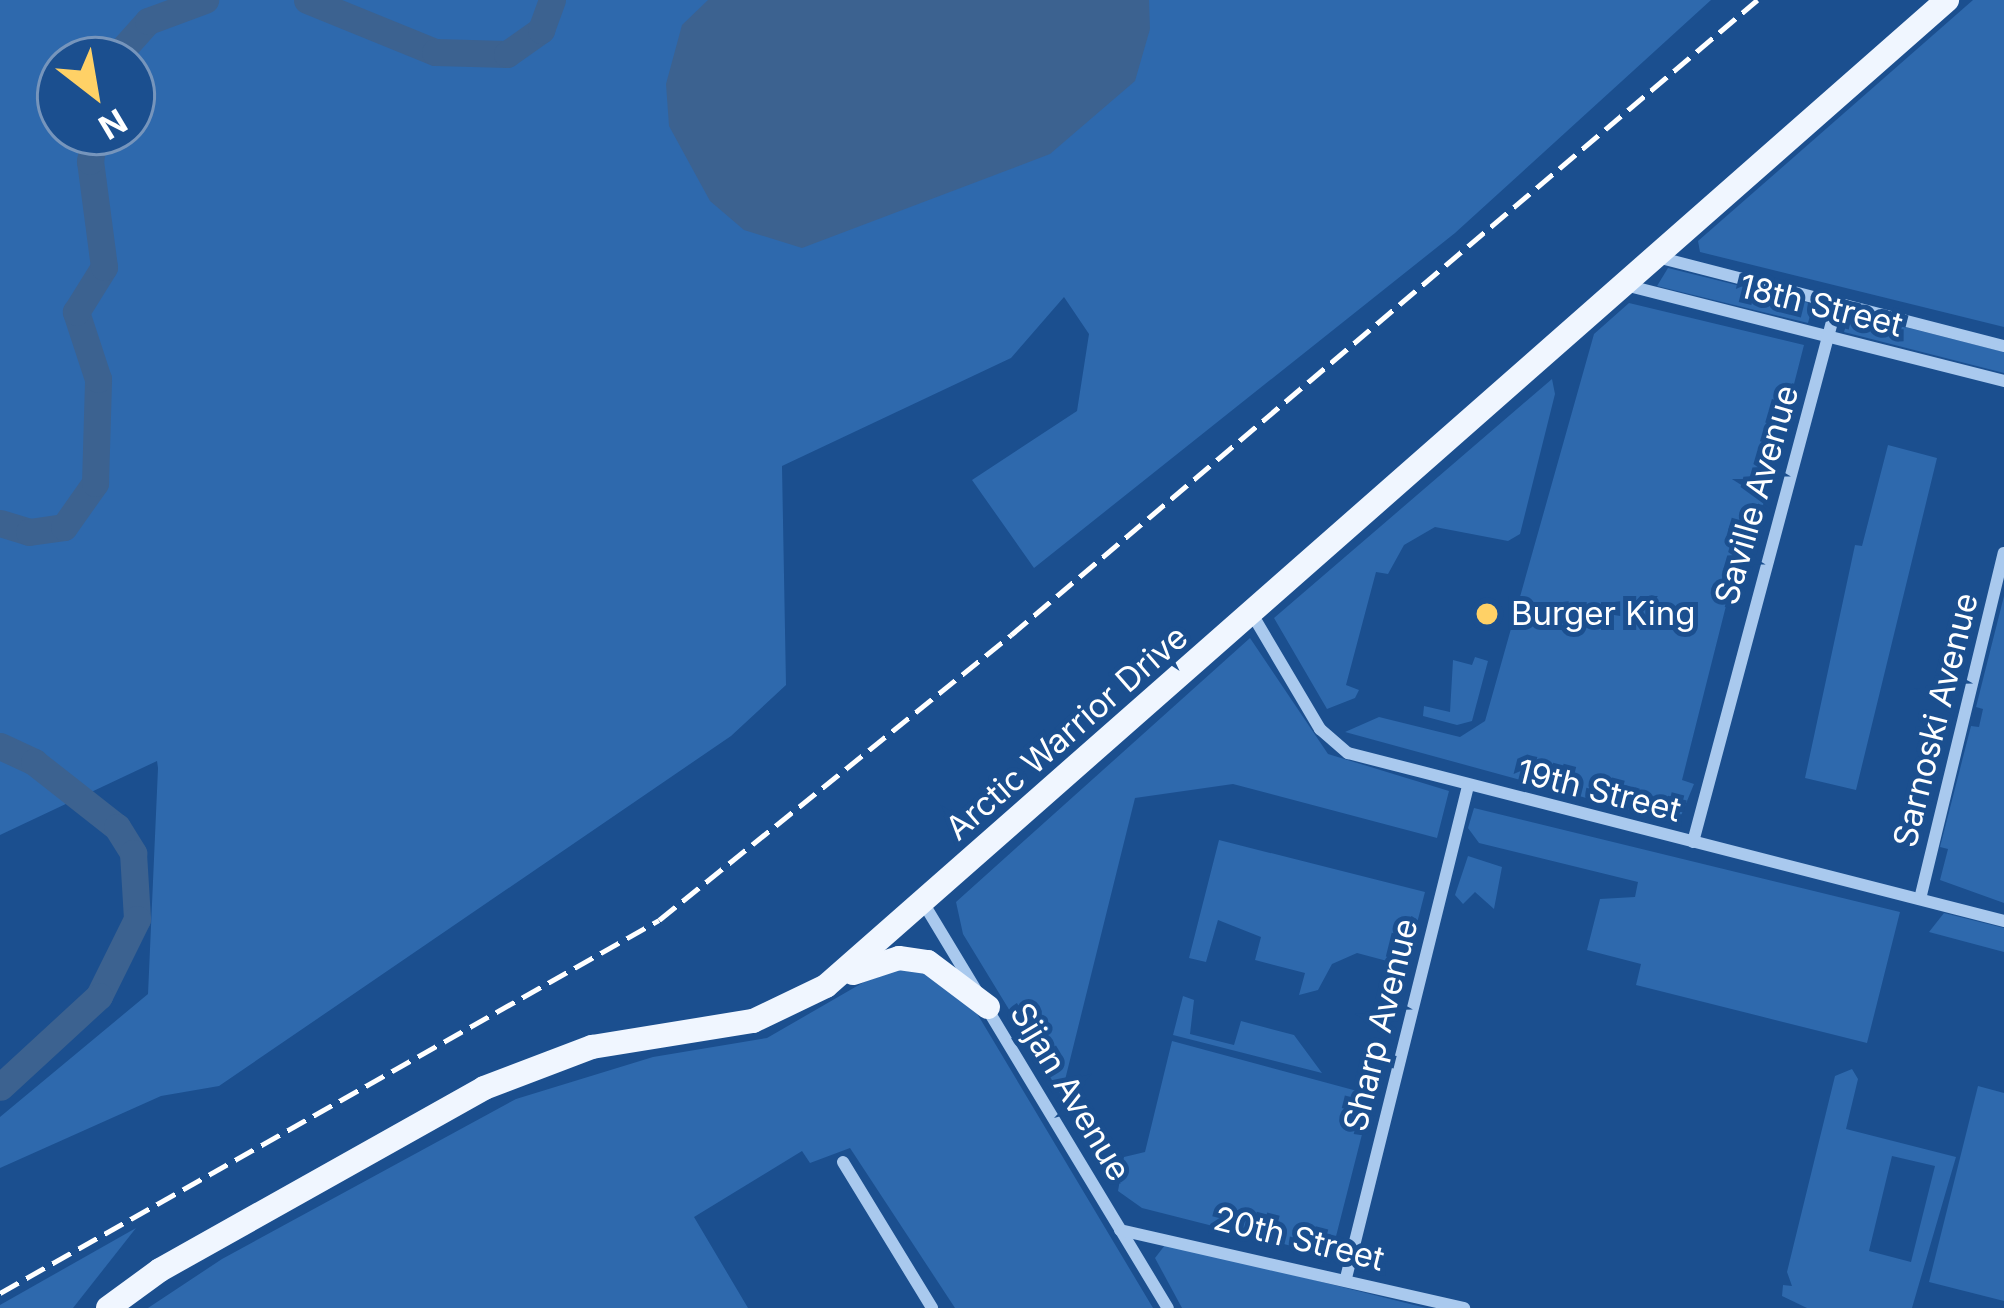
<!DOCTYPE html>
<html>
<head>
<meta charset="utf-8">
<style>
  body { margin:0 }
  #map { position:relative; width:2004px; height:1308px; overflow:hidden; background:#1b4f8f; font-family:Inter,sans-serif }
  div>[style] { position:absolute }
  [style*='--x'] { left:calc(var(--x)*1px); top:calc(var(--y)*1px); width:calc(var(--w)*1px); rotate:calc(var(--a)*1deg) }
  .green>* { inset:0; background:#2e69ad }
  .water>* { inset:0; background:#3c6290 }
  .river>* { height:27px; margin:-13.5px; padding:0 13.5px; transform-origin:13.5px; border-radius:13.5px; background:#3c6290 }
  .street>* { height:12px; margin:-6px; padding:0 6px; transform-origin:6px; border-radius:6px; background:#a9c9ee }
  .primary>* { height:24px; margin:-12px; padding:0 12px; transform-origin:12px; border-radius:12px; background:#f0f6ff }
  .rail>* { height:4.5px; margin-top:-2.25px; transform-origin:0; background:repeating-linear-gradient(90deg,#fff 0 21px,transparent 0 30px) }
  .dots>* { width:33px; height:33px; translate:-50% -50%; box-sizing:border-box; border:6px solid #1b4f8f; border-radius:50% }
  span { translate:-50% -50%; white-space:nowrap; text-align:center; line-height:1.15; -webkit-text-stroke:10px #1b4f8f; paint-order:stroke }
  .street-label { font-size:33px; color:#fff }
  .poi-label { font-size:33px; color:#fff }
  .left { translate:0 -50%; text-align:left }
  .north { position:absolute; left:36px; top:36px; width:120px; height:120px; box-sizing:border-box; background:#1b4f8f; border:3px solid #7695bc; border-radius:50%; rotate:149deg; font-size:33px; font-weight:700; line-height:48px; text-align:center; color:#fff }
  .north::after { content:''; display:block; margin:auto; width:42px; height:54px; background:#ffd166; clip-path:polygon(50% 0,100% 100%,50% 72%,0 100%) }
</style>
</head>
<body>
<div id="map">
  <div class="green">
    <div style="clip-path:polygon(evenodd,0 0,1711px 0,1455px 233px,1034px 568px,972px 480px,1077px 411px,1089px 334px,1064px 297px,1011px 358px,782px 466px,786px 685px,731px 736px,219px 1086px,161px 1096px,0 1168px,0 1117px,148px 994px,158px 768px,157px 761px,0 835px,0 0,60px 60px,132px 60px,132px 132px,60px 132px,60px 60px)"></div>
    <div style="clip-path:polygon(1973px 0,2004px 0,2004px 327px,1700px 252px,1698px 241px)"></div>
    <div style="clip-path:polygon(1668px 268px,1813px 304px,1808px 323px,1657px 286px)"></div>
    <div style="clip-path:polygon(1629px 303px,1804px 345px,1763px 505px,1752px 503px,1682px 780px,1694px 784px,1678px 823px,1345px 732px,1379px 717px,1460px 737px,1485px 721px,1594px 334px)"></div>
    <div style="clip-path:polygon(1850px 313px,2004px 352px,2004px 373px,1844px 332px)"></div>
    <div style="clip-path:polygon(1552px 379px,1555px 394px,1520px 534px,1508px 541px,1435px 527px,1404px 545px,1388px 574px,1376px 572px,1346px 685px,1359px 690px,1355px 698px,1327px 709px,1274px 618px)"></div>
    <div style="clip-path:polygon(1888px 445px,1937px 458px,1856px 790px,1805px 778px,1855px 545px,1862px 546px)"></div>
    <div style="clip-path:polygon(2004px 596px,2004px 903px,1940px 880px,1948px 849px,1940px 847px,1971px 726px,1979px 727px,1983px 709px,1976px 707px)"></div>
    <div style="clip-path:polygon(1250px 638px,1328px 754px,1449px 791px,1437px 838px,1233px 784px,1135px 798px,1065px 1080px,1102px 1135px,1094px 1149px,963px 934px,956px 902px)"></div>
    <div style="clip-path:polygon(1475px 657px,1488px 661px,1472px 721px,1457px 725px,1423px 716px,1424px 706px,1450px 712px,1453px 660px,1472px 665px)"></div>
    <div style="clip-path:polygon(1474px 808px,1900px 912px,1867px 1043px,1636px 985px,1641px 964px,1587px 950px,1600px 899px,1635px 897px,1638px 882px,1479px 843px,1468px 828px)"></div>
    <div style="clip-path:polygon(1219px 840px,1425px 892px,1406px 966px,1357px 953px,1332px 964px,1318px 990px,1299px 995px,1305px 973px,1255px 960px,1261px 937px,1218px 920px,1206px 962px,1189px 958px)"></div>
    <div style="clip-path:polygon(1468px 856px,1502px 867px,1494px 909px,1475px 892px,1463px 904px,1455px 895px)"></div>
    <div style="clip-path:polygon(1944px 913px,2004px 928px,2004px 952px,1929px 932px)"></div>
    <div style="clip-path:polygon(907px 967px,931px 971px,966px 995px,1153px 1308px,955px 1308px,850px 1148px,810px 1163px,802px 1151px,694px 1217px,748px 1308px,148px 1308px,222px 1259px,516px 1099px,653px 1057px,767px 1038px,864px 982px)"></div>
    <div style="clip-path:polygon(1183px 996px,1194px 1000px,1190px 1034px,1234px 1045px,1241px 1021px,1294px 1035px,1322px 1073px,1173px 1035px)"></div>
    <div style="clip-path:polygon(1172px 1041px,1372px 1095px,1331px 1256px,1142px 1208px,1118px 1191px,1124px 1157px,1145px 1152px)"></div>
    <div style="clip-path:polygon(evenodd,1852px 1069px,1858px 1079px,1846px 1129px,1956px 1157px,1912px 1308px,1807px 1308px,1782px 1296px,1783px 1285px,1792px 1286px,1787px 1272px,1835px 1076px,1852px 1069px,1892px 1156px,1935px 1166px,1911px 1262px,1869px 1251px,1892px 1156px)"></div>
    <div style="clip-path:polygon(1978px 1086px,2004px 1093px,2004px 1301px,1929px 1282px)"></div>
    <div style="clip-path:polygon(136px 1228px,73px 1308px,0 1308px,0 1305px)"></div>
    <div style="clip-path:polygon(1165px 1245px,1178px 1246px,1426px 1308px,1182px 1308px,1155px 1258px)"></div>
  </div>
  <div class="water">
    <div style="clip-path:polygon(708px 0,1149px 0,1150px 29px,1135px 81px,1050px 154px,802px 248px,744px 230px,710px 201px,669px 126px,666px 84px,682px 25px)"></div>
  </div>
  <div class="river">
    <div style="--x:307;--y:0;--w:138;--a:22.1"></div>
    <div style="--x:435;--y:52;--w:72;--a:1.6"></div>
    <div style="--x:507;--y:54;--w:42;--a:-35.2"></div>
    <div style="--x:541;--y:30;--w:32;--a:-70"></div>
    <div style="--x:113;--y:60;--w:52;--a:-48.1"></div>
    <div style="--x:148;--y:21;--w:61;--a:-20.2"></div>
    <div style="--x:0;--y:523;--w:30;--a:17"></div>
    <div style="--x:29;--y:532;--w:35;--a:-8"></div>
    <div style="--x:64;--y:527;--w:54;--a:-54.8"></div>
    <div style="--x:95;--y:483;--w:104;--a:-88.3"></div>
    <div style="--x:98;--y:379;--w:71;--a:-108.2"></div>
    <div style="--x:76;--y:312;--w:53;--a:-58.1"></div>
    <div style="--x:104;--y:267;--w:107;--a:-97.5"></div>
    <div style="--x:90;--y:161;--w:29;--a:-80"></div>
    <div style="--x:0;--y:746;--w:38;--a:25"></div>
    <div style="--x:34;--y:762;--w:105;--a:38.1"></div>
    <div style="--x:117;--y:827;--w:31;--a:58"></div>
    <div style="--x:133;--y:853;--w:66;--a:86.5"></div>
    <div style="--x:137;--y:919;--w:86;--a:116.3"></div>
    <div style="--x:99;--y:996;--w:134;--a:137.4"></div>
  </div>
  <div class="street">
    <div style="--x:1657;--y:257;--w:358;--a:14.4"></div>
    <div style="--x:1625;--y:285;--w:391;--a:14.2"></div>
    <div style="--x:1252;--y:614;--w:134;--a:59.4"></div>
    <div style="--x:1320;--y:729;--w:37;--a:41"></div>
    <div style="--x:1348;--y:753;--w:677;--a:14.36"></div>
    <div style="--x:1693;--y:842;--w:558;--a:-75.04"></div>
    <div style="--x:1920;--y:899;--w:356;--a:-76.4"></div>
    <div style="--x:924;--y:904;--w:472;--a:58.9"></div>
    <div style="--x:843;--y:1162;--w:171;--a:58.6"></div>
    <div style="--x:1120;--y:1230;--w:353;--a:12.8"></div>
    <div style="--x:1346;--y:1278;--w:507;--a:-76.07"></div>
  </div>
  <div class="primary">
    <div style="--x:853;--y:973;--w:48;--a:-18.1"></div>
    <div style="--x:899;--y:958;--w:29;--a:8"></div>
    <div style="--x:928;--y:962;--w:75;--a:36.9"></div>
    <div style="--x:108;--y:1308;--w:64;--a:-36.2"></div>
    <div style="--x:160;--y:1270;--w:372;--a:-29.3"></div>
    <div style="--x:484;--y:1088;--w:116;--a:-20.8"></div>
    <div style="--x:592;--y:1047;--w:163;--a:-9.2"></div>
    <div style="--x:753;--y:1021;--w:81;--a:-25.6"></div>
    <div style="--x:826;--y:986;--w:1493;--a:-41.33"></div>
  </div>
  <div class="rail">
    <div style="--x:0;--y:1293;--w:757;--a:-29.51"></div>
    <div style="--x:659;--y:920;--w:453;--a:-39"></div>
    <div style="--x:1011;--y:635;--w:980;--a:-40.4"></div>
  </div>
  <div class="dots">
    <div style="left:1487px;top:614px;background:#ffd166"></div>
  </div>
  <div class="street-label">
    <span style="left:1821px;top:306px;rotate:14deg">18th Street</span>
    <span style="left:1757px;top:495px;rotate:-74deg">Saville Avenue</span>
    <span style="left:1936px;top:720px;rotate:-76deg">Sarnoski Avenue</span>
    <span style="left:1067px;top:733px;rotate:-41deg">Arctic Warrior Drive</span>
    <span style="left:1599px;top:791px;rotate:14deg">19th Street</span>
    <span style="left:1381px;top:1025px;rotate:-76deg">Sharp Avenue</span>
    <span style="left:1070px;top:1092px;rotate:59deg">Sijan Avenue</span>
    <span style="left:1299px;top:1239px;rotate:14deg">20th Street</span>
  </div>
  <div class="poi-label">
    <span class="left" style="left:1511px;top:614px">Burger King</span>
  </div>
  <div class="north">N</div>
</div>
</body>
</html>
